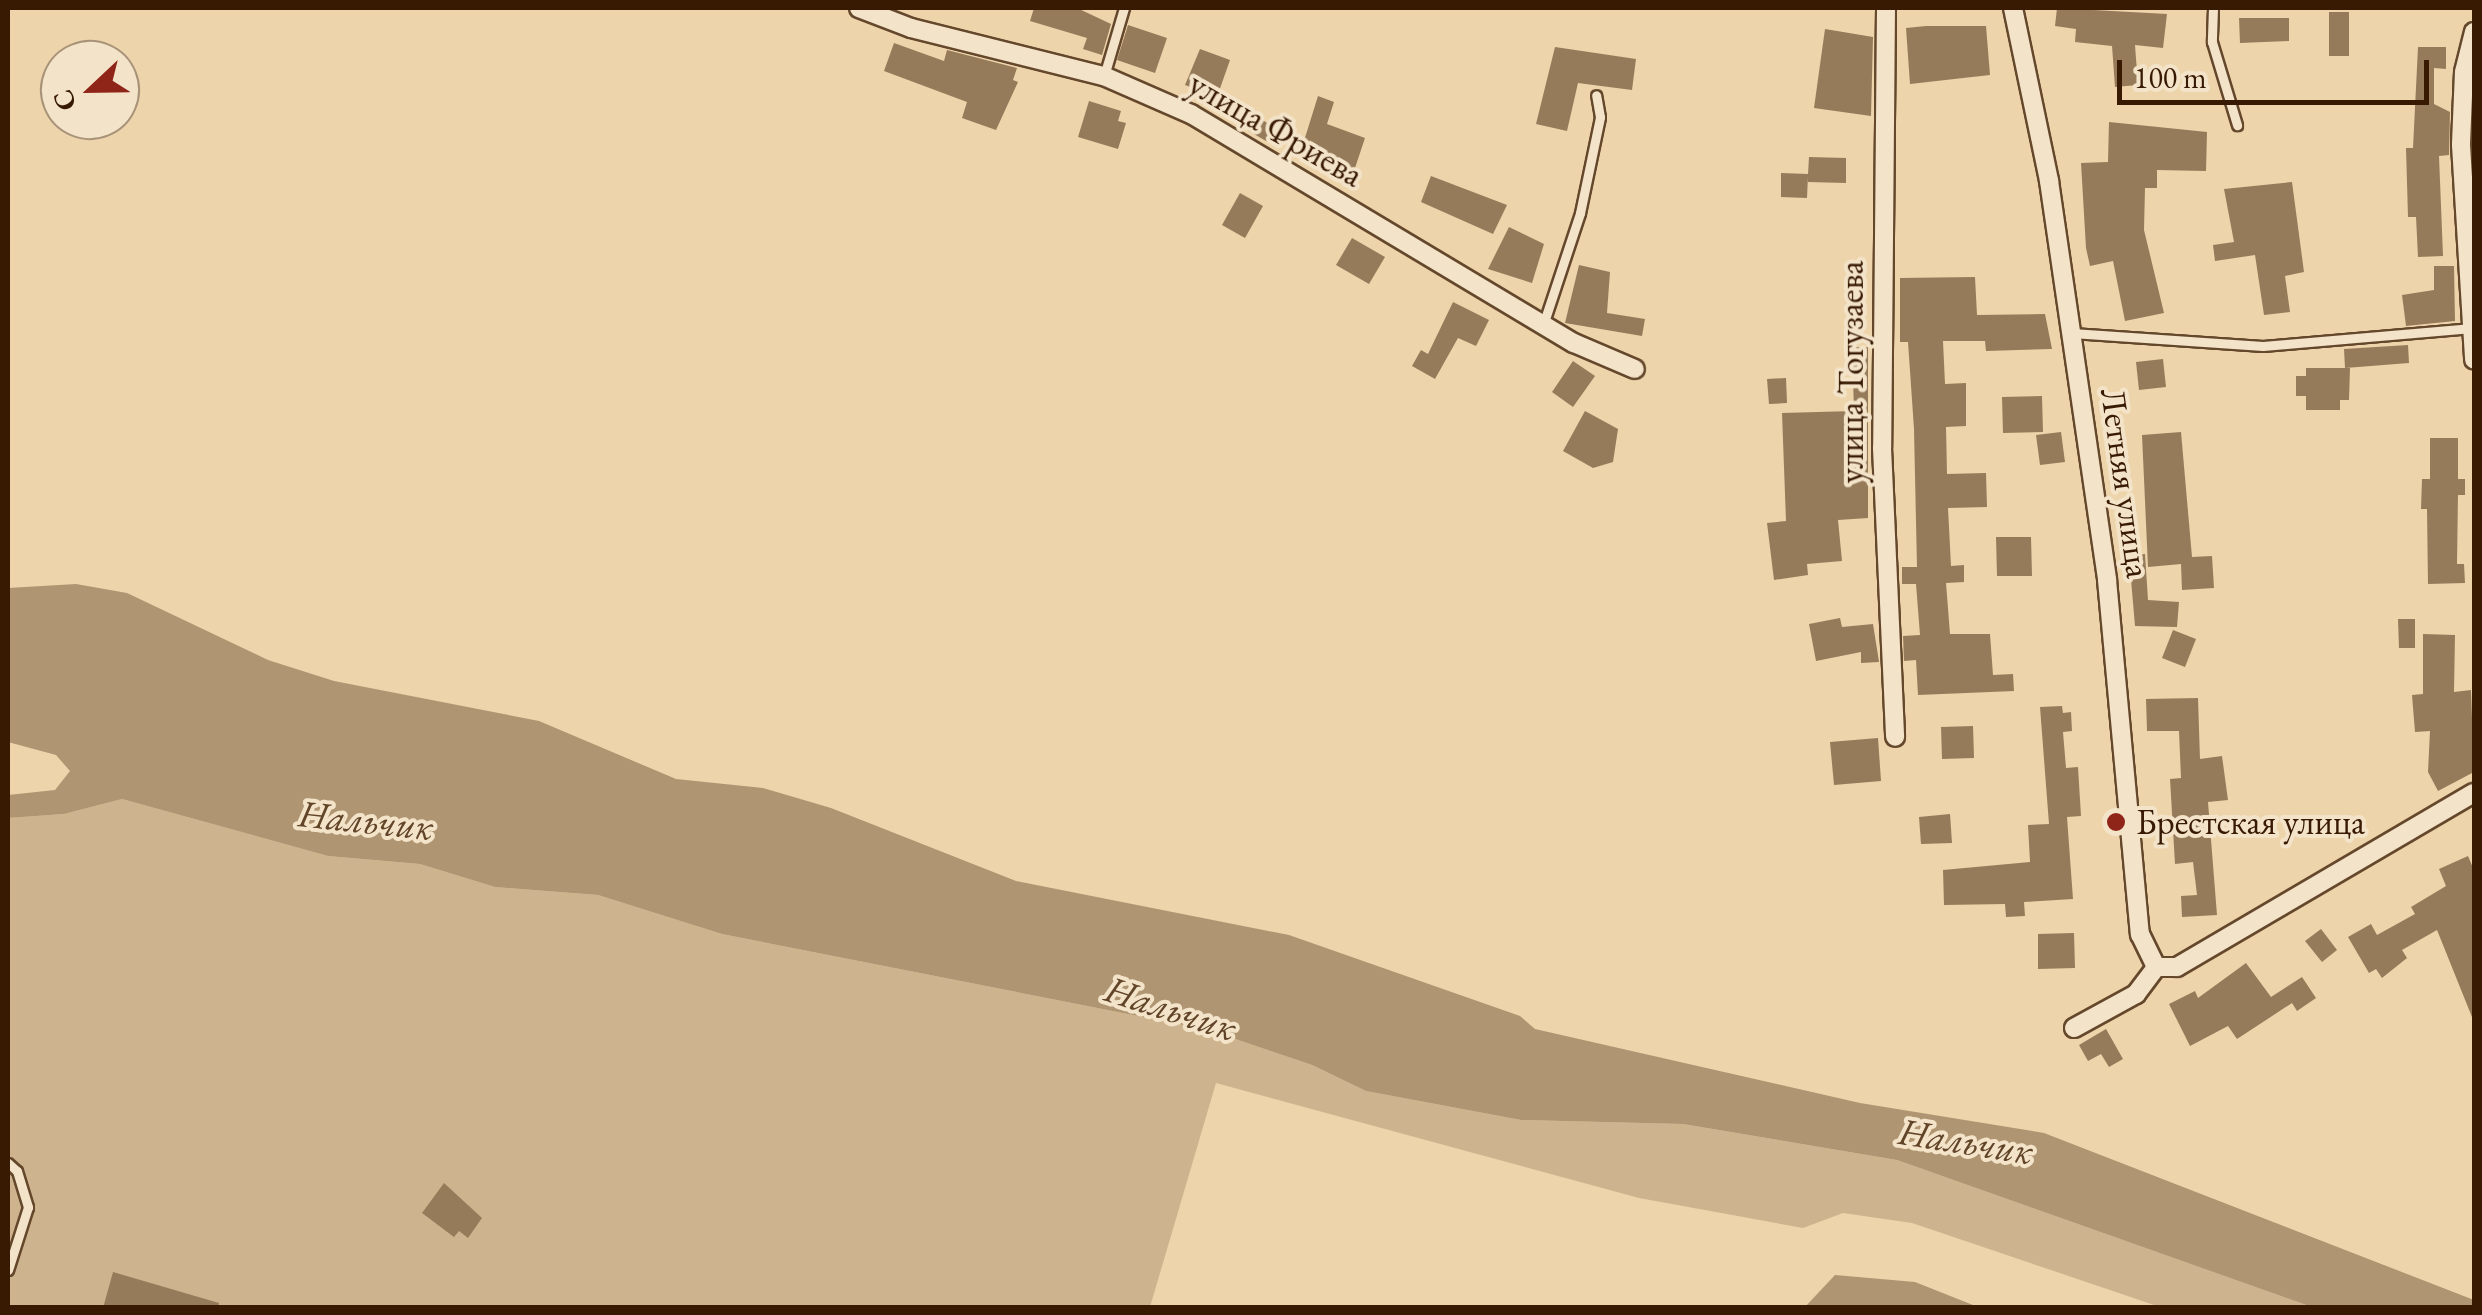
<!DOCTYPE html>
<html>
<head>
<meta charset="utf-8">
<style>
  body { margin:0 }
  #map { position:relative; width:2482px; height:1315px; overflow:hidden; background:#edd4ab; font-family:"EB Garamond",serif }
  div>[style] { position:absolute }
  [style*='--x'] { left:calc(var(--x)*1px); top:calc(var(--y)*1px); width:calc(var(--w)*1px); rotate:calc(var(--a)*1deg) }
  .green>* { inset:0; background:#ceb48e }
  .water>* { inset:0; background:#af9572 }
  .building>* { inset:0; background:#967b5a }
  .roads { filter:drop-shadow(2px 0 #65482c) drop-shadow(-2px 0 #65482c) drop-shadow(0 2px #65482c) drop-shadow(0 -2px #65482c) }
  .service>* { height:9px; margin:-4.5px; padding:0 4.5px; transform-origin:4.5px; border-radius:4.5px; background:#f3e3c8 }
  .minor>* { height:18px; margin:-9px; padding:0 9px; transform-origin:9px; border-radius:9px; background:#f3e3c8 }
  .dots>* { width:28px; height:28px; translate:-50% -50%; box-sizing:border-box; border:5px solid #f3e3c8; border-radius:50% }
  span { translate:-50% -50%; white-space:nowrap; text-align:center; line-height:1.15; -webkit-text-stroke:8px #f3e3c8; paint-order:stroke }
  .street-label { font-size:35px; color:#381a02 }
  .poi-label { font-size:35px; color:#381a02 }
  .left { translate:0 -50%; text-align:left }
  .water-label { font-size:38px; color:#624529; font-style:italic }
  .frame { position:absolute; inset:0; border:10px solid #381a02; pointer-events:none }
  .north { position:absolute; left:40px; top:40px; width:100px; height:100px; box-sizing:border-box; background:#f3e3c8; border:2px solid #a89379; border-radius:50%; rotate:248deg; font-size:28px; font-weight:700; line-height:40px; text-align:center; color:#381a02 }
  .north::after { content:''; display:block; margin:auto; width:35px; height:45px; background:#8f2418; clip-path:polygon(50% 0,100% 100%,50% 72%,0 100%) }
  .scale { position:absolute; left:2117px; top:60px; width:312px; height:45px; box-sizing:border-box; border:5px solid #381a02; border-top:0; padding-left:12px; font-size:30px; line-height:35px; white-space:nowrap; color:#381a02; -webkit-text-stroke:8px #f3e3c8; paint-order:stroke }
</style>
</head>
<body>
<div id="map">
  <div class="green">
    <div style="clip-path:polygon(122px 799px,328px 856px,420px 864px,495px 887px,598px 895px,722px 934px,1209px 1030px,1312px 1065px,1366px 1091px,1521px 1120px,1683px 1124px,1897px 1160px,2312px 1307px,2160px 1307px,1912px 1223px,1843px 1213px,1803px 1228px,1639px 1198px,1216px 1083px,1150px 1307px,8px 1308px,8px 818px,64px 814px)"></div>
  </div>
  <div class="water">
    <div style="clip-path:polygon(76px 584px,127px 593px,268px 660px,334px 681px,539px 721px,676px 779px,763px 788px,831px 808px,1016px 881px,1289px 935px,1520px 1016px,1535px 1029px,1860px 1103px,2044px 1133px,2474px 1300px,2474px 1307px,2312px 1307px,1897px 1160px,1683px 1124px,1521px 1120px,1366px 1091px,1312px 1065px,1209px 1030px,722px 934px,598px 895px,495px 887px,420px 864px,328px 856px,122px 799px,64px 814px,8px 818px,8px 795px,55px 790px,70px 771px,56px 755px,8px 742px,8px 588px)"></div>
    <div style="clip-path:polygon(1835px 1275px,1915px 1282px,1978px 1307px,1805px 1307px)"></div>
  </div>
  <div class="building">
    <div style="clip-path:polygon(1034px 8px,1077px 8px,1111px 24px,1102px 55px,1083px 49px,1087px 38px,1030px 21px)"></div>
    <div style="clip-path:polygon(2057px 8px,2167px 14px,2163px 48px,2135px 45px,2138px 85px,2115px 87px,2112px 46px,2075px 42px,2076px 29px,2055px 26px)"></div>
    <div style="clip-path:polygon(2329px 12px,2349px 12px,2349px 56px,2329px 56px)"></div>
    <div style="clip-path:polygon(2239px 18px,2289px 18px,2289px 41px,2240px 43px)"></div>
    <div style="clip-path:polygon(1128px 25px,1167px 38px,1155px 73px,1117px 60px)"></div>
    <div style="clip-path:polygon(1926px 26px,1986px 26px,1990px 75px,1910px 84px,1906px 28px)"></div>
    <div style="clip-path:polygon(1825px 29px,1873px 37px,1871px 116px,1814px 108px)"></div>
    <div style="clip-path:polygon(894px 43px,944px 61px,947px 50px,1017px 68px,1013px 80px,1018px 82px,996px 130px,962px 118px,967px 102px,884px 71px)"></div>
    <div style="clip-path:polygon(1555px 47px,1636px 59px,1632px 90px,1578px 83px,1567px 131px,1536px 124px)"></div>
    <div style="clip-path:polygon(2418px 47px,2446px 47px,2446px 69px,2434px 68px,2434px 104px,2450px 112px,2449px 155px,2439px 156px,2443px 256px,2418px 257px,2416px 217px,2408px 217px,2406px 148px,2413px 148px)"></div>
    <div style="clip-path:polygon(1200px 49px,1230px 60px,1217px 97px,1185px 85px)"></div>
    <div style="clip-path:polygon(1318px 96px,1334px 102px,1327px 124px,1365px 138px,1353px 174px,1299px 157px)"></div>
    <div style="clip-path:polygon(1089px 101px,1121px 111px,1118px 121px,1126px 123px,1118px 149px,1078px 137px)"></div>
    <div style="clip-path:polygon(1235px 104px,1279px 130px,1271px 144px,1227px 118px)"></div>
    <div style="clip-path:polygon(2109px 122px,2207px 132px,2206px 171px,2157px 170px,2157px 188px,2145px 188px,2144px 230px,2164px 313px,2125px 321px,2113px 261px,2090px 266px,2086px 248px,2081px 163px,2108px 162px)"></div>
    <div style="clip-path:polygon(1809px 157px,1846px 158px,1846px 183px,1808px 182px,1808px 176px,1807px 198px,1781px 197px,1781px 173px,1808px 174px)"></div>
    <div style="clip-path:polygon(1431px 176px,1507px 205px,1493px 234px,1421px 202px)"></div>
    <div style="clip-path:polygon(2292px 182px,2304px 272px,2285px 276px,2290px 312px,2264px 315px,2255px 255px,2215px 261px,2213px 245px,2234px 242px,2224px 189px)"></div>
    <div style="clip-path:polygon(1240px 193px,1263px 206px,1245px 238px,1222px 225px)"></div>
    <div style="clip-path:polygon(1509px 227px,1544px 244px,1532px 283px,1488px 269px)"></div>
    <div style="clip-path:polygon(1352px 238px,1385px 257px,1369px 284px,1336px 265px)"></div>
    <div style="clip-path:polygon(1579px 265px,1610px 272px,1607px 313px,1645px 319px,1642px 336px,1565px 323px)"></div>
    <div style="clip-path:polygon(2434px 266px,2454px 266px,2455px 321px,2406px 326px,2402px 295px,2434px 290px)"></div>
    <div style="clip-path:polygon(1975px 277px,1977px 315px,2045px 314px,2052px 349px,1986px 351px,1985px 341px,1943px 341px,1945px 384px,1966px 383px,1966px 426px,1946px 427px,1947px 474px,1986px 473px,1987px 507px,1948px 508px,1951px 566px,1964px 565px,1964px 582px,1946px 583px,1950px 634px,1990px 634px,1993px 675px,2013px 674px,2014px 691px,1918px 695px,1916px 660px,1904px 661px,1903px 636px,1920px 635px,1916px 584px,1902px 584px,1902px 567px,1917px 567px,1914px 429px,1908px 342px,1900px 342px,1900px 278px)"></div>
    <div style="clip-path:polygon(1453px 302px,1489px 320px,1476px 346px,1458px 338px,1435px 379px,1412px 366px,1421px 350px,1428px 354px)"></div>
    <div style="clip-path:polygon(2408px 345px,2409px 363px,2345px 368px,2344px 349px)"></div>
    <div style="clip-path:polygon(1852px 347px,1868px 347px,1868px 518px,1838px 520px,1842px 561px,1807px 564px,1808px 575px,1774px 580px,1767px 523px,1786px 521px,1782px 413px,1854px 411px)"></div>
    <div style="clip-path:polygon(2163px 359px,2166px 387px,2139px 390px,2136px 362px)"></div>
    <div style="clip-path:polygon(1573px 361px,1595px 376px,1573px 407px,1552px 392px)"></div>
    <div style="clip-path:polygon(2306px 368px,2350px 368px,2349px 400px,2340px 400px,2340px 410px,2306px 410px,2306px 396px,2296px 396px,2296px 376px,2306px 376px)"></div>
    <div style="clip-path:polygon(1786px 378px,1787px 403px,1769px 404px,1767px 379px)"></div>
    <div style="clip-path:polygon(2042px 396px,2043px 432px,2003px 433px,2002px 397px)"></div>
    <div style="clip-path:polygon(1585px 411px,1618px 429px,1613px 462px,1593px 468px,1563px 451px)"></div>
    <div style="clip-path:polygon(2061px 432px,2065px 462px,2040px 465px,2036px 435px)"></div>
    <div style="clip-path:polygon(2181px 432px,2192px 557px,2212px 556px,2214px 588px,2182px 590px,2181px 564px,2148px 567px,2142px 435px)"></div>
    <div style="clip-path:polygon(2430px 438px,2458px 438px,2458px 479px,2465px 479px,2465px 495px,2458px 495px,2457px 564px,2464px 564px,2465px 583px,2428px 584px,2427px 509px,2421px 509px,2422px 479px,2430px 479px)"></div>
    <div style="clip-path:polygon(1996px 537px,2031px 537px,2032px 576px,1997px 576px)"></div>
    <div style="clip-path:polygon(2145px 554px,2148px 600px,2179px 602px,2177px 627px,2135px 626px,2129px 556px)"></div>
    <div style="clip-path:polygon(1840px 618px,1842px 627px,1873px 624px,1879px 662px,1861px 663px,1861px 652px,1816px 661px,1809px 624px)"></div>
    <div style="clip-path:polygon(2398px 619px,2415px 619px,2415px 648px,2399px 648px)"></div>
    <div style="clip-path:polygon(2173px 630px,2196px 639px,2185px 667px,2162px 658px)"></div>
    <div style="clip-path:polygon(2423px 634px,2455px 635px,2454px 692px,2471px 690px,2474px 772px,2438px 791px,2428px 772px,2430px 731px,2415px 732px,2412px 695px,2423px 694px)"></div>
    <div style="clip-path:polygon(2198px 698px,2200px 759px,2222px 756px,2228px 800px,2208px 802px,2217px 915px,2182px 917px,2181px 896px,2197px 895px,2193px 862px,2175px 864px,2170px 779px,2181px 778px,2179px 731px,2147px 731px,2146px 699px)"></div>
    <div style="clip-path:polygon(2062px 706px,2063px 713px,2071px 712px,2072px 731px,2063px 732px,2066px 768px,2078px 767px,2081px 816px,2067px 817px,2073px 899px,2024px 902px,2025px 916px,2006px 917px,2005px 904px,1944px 905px,1943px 870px,2030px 862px,2028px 825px,2049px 824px,2040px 707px)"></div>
    <div style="clip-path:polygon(1973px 726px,1974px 758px,1942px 759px,1941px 727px)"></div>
    <div style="clip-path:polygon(1878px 738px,1881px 781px,1834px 785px,1830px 742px)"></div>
    <div style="clip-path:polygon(1950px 814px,1952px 843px,1921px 844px,1919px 817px)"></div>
    <div style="clip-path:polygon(2468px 856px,2474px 870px,2474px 1022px,2437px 930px,2402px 950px,2407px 958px,2382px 978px,2376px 969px,2369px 973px,2348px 937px,2371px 924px,2377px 935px,2415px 914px,2411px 907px,2446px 886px,2439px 869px)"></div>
    <div style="clip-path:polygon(2321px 929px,2337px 950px,2322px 962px,2305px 941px)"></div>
    <div style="clip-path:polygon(2074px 933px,2075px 968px,2038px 969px,2038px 934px)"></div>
    <div style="clip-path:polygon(2246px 963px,2271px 997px,2302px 977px,2316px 998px,2297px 1011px,2292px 1003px,2237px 1039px,2228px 1026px,2190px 1046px,2169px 1004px,2195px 991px,2198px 998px)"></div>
    <div style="clip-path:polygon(2106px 1029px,2123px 1059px,2109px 1067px,2101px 1054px,2088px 1061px,2079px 1045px)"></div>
    <div style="clip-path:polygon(444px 1183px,482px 1218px,468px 1238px,459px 1231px,454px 1237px,422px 1213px)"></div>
    <div style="clip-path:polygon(113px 1272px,219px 1303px,218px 1308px,103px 1308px)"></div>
  </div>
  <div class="roads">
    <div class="service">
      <div style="--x:2213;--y:8;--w:34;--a:92"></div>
      <div style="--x:2212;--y:42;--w:87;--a:73.2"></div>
      <div style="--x:1104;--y:76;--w:71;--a:-73.6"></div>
      <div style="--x:1544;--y:322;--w:115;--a:-71.7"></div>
      <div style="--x:1580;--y:213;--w:98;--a:-78.2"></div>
      <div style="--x:1600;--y:117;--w:22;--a:-100"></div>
      <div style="--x:2072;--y:333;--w:191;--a:3.9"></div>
      <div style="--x:2263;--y:346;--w:210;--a:-4.9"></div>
      <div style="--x:8;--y:1163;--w:12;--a:42"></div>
      <div style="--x:17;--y:1171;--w:38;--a:73"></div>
      <div style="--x:28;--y:1207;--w:66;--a:107.6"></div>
    </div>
    <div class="minor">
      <div style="--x:859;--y:8;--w:56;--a:21"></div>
      <div style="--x:911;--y:28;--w:199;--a:14"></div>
      <div style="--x:1104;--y:76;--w:95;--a:23.6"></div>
      <div style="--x:1191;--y:114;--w:446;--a:30.9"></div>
      <div style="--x:1574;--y:343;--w:66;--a:23.1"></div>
      <div style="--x:1886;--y:8;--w:440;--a:90.5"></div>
      <div style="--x:1882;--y:448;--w:289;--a:87.4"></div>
      <div style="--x:2013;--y:8;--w:177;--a:78.2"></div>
      <div style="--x:2049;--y:181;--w:403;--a:81.7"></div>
      <div style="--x:2107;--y:580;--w:356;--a:84.7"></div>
      <div style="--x:2140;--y:934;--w:37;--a:64"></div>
      <div style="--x:2474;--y:32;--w:41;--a:104"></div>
      <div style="--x:2464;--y:72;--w:73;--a:92.4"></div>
      <div style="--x:2461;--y:145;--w:215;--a:86.5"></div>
      <div style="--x:2156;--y:967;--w:21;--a:0"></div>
      <div style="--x:2177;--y:967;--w:344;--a:-30.4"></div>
      <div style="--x:2074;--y:1028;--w:71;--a:-28.7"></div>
      <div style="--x:2136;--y:994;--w:34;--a:-53"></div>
    </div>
  </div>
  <div class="dots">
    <div style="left:2116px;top:822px;background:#8f2418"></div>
  </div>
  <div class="street-label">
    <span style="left:1276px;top:129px;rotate:30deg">улица Фриева</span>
    <span style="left:1851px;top:372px;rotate:-90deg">улица Тогузаева</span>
    <span style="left:2126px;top:483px;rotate:82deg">Летняя улица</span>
  </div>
  <div class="poi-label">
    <span class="left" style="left:2136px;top:822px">Брестская улица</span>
  </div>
  <div class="water-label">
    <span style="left:366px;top:820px;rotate:6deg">Нальчик</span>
    <span style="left:1171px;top:1008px;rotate:18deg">Нальчик</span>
    <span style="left:1966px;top:1141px;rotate:9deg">Нальчик</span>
  </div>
  <div class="frame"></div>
  <div class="north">С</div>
  <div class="scale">100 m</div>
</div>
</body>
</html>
